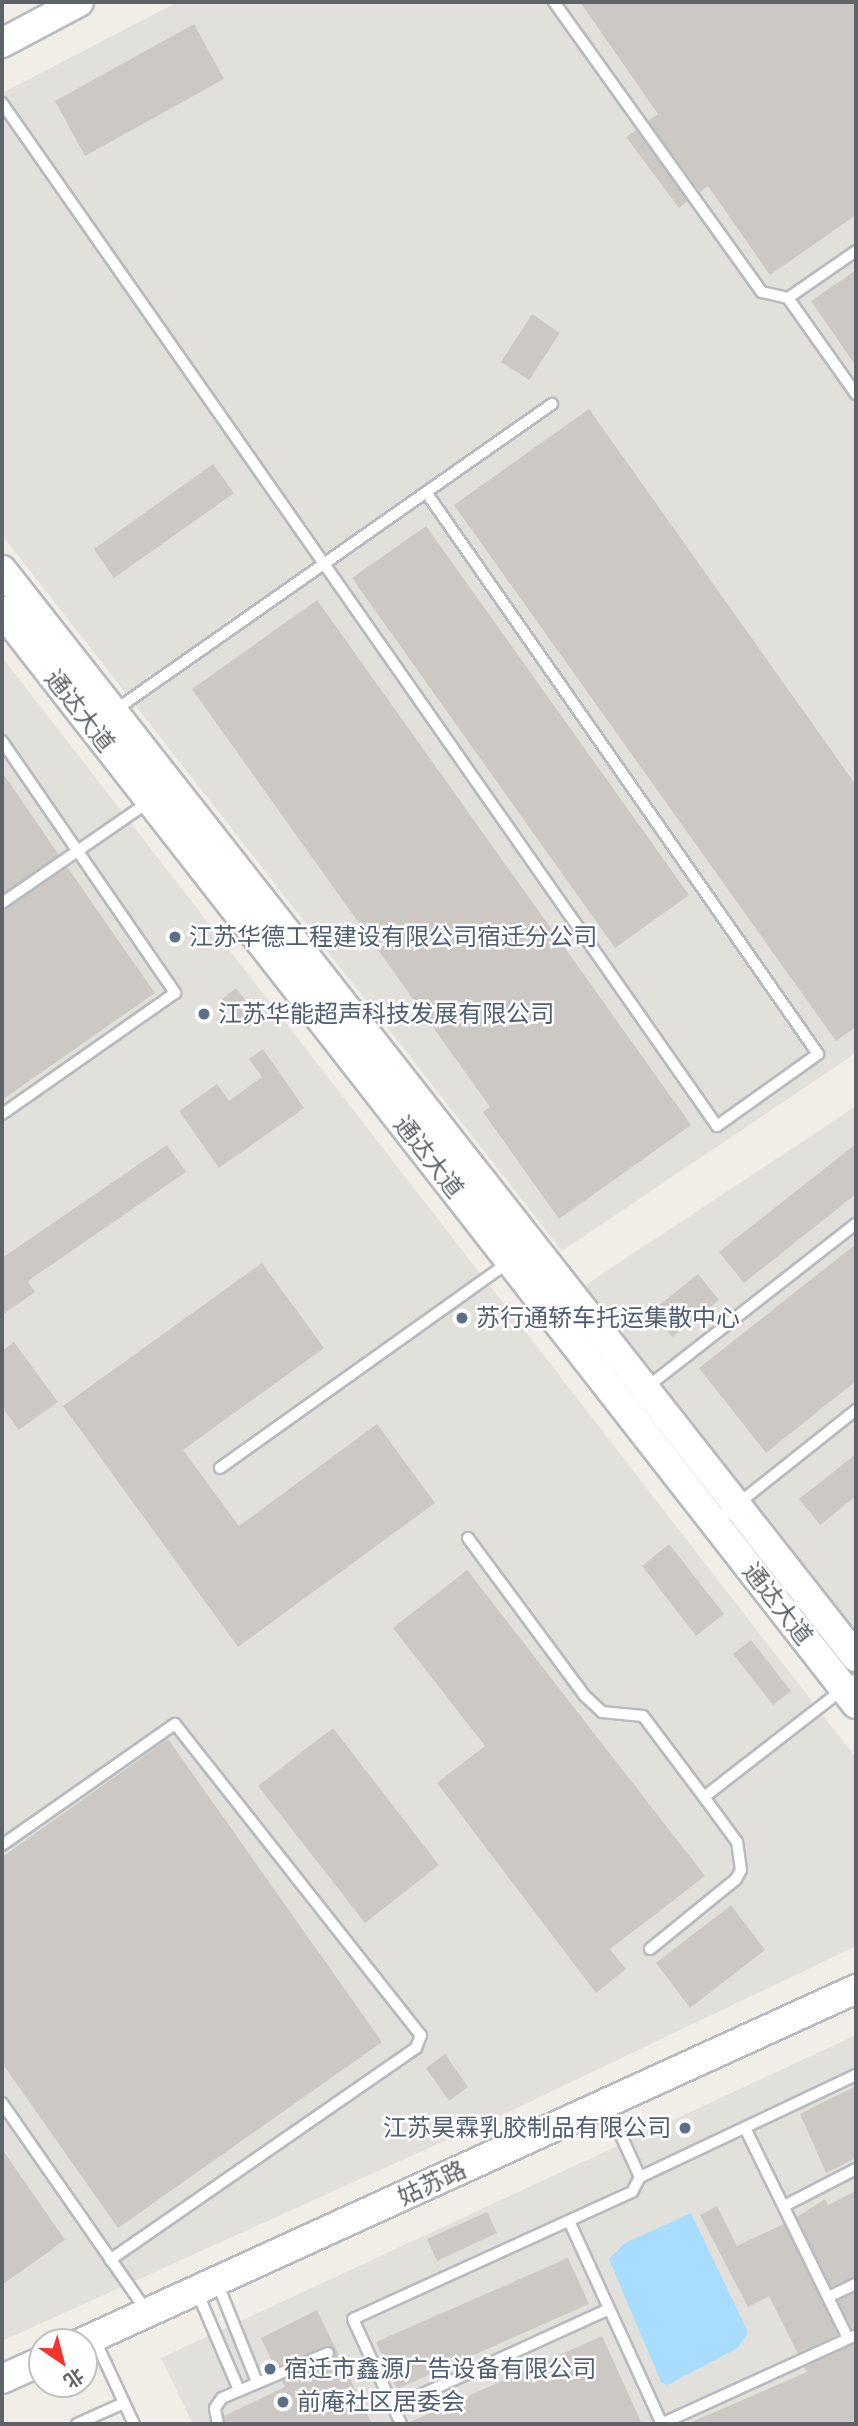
<!DOCTYPE html>
<html>
<head>
<meta charset="utf-8">
<style>
  body { margin:0 }
  #map { position:relative; width:858px; height:2426px; overflow:hidden; background:#f1eee7; font-family:"Archivo Narrow","Noto Sans SC",sans-serif }
  div>[style] { position:absolute }
  [style*='--x'] { left:calc(var(--x)*1px); top:calc(var(--y)*1px); width:calc(var(--w)*1px); rotate:calc(var(--a)*1deg) }
  .industrial>* { inset:0; background:#e2e0db }
  .water>* { inset:0; background:#a9ddff }
  .building>* { inset:0; background:#ccc9c4 }
  .roads { filter:drop-shadow(2px 0 #b7babe) drop-shadow(-2px 0 #b7babe) drop-shadow(0 2px #b7babe) drop-shadow(0 -2px #b7babe) }
  .lane>* { height:10px; margin:-5px; padding:0 5px; transform-origin:5px; border-radius:5px; background:#fff }
  .secondary>* { height:28px; margin:-14px; padding:0 14px; transform-origin:14px; border-radius:14px; background:#fff }
  .dots>* { width:19px; height:19px; translate:-50% -50%; box-sizing:border-box; border:4px solid #fff; border-radius:50% }
  span { translate:-50% -50%; white-space:nowrap; text-align:center; line-height:1.15; -webkit-text-stroke:5px #fff; paint-order:stroke }
  .street-label { font-size:24px; color:#5e6368 }
  .service-label { font-size:24px; color:#4e5e75 }
  .left { translate:0 -50%; text-align:left }
  .right { translate:-100% -50%; text-align:right }
  .frame { position:absolute; inset:0; border:4px solid #5e6368; pointer-events:none }
  .north { position:absolute; left:28px; top:2328px; width:70px; height:70px; box-sizing:border-box; background:#fff; border:2px solid #bfc1c3; border-radius:50%; rotate:145deg; font-size:19px; font-weight:700; line-height:28px; text-align:center; color:#5e6368 }
  .north::after { content:''; display:block; margin:auto; width:24px; height:32px; background:#f1342e; clip-path:polygon(50% 0,100% 100%,50% 72%,0 100%) }
</style>
</head>
<body>
<div id="map">
  <div class="industrial">
    <div style="clip-path:polygon(178px 2px,856px 2px,856px 1053px,562px 1251px,2px 535px,2px 93px)"></div>
    <div style="clip-path:polygon(2px 657px,856px 1758px,856px 1946px,502px 2115px,2px 2341px)"></div>
    <div style="clip-path:polygon(856px 1106px,856px 1634px,584px 1286px)"></div>
    <div style="clip-path:polygon(856px 2035px,856px 2424px,193px 2424px,161px 2358px)"></div>
  </div>
  <div class="water">
    <div style="clip-path:polygon(691px 2213px,748px 2332px,738px 2348px,667px 2385px,661px 2382px,609px 2259px,625px 2243px)"></div>
  </div>
  <div class="building">
    <div style="clip-path:polygon(580px 2px,856px 2px,856px 215px,770px 275px,708px 186px,700px 192px,648px 121px,658px 114px)"></div>
    <div style="clip-path:polygon(194px 24px,224px 79px,85px 156px,55px 101px)"></div>
    <div style="clip-path:polygon(636px 130px,688px 201px,679px 208px,626px 137px)"></div>
    <div style="clip-path:polygon(856px 270px,856px 366px,811px 301px)"></div>
    <div style="clip-path:polygon(532px 314px,560px 333px,529px 380px,501px 362px)"></div>
    <div style="clip-path:polygon(589px 409px,856px 785px,856px 1027px,836px 1041px,454px 505px)"></div>
    <div style="clip-path:polygon(213px 464px,234px 493px,114px 578px,94px 549px)"></div>
    <div style="clip-path:polygon(426px 526px,689px 895px,615px 948px,352px 578px)"></div>
    <div style="clip-path:polygon(317px 600px,691px 1125px,559px 1219px,483px 1112px,490px 1107px,192px 689px)"></div>
    <div style="clip-path:polygon(2px 772px,59px 855px,2px 894px)"></div>
    <div style="clip-path:polygon(67px 867px,155px 993px,2px 1100px,2px 910px)"></div>
    <div style="clip-path:polygon(236px 988px,259px 1018px,244px 1029px,221px 1000px)"></div>
    <div style="clip-path:polygon(263px 1049px,304px 1108px,219px 1168px,179px 1111px,217px 1084px,229px 1101px,262px 1077px,249px 1059px)"></div>
    <div style="clip-path:polygon(856px 1144px,856px 1194px,744px 1283px,719px 1252px)"></div>
    <div style="clip-path:polygon(167px 1145px,186px 1172px,28px 1281px,35px 1292px,2px 1315px,2px 1258px)"></div>
    <div style="clip-path:polygon(856px 1244px,856px 1381px,766px 1453px,699px 1368px)"></div>
    <div style="clip-path:polygon(262px 1263px,324px 1348px,183px 1450px,239px 1526px,377px 1424px,435px 1503px,238px 1647px,63px 1406px)"></div>
    <div style="clip-path:polygon(698px 1274px,719px 1300px,672px 1337px,652px 1311px)"></div>
    <div style="clip-path:polygon(14px 1342px,58px 1402px,19px 1430px,2px 1407px,2px 1351px)"></div>
    <div style="clip-path:polygon(856px 1454px,856px 1496px,820px 1525px,799px 1499px)"></div>
    <div style="clip-path:polygon(669px 1544px,724px 1614px,696px 1636px,642px 1566px)"></div>
    <div style="clip-path:polygon(467px 1570px,705px 1876px,610px 1949px,626px 1969px,596px 1993px,437px 1783px,485px 1746px,393px 1628px)"></div>
    <div style="clip-path:polygon(751px 1640px,791px 1691px,773px 1705px,733px 1654px)"></div>
    <div style="clip-path:polygon(333px 1728px,439px 1865px,365px 1923px,258px 1786px)"></div>
    <div style="clip-path:polygon(168px 1739px,382px 2042px,118px 2228px,2px 2063px,2px 1857px)"></div>
    <div style="clip-path:polygon(731px 1905px,765px 1950px,690px 2008px,656px 1963px)"></div>
    <div style="clip-path:polygon(445px 2054px,468px 2087px,449px 2101px,426px 2068px)"></div>
    <div style="clip-path:polygon(856px 2086px,856px 2158px,826px 2173px,800px 2114px)"></div>
    <div style="clip-path:polygon(2px 2149px,65px 2240px,2px 2285px)"></div>
    <div style="clip-path:polygon(856px 2191px,856px 2277px,831px 2287px,797px 2217px,825px 2199px,828px 2205px)"></div>
    <div style="clip-path:polygon(717px 2206px,737px 2246px,784px 2224px,838px 2335px,798px 2354px,769px 2296px,748px 2307px,700px 2215px)"></div>
    <div style="clip-path:polygon(487px 2212px,497px 2233px,437px 2261px,427px 2239px)"></div>
    <div style="clip-path:polygon(568px 2258px,589px 2304px,397px 2389px,376px 2342px)"></div>
    <div style="clip-path:polygon(856px 2292px,856px 2328px,852px 2329px,838px 2301px)"></div>
    <div style="clip-path:polygon(317px 2310px,372px 2424px,225px 2424px,224px 2416px,285px 2387px,282px 2381px,333px 2358px,334px 2349px,326px 2346px,275px 2367px,261px 2338px)"></div>
    <div style="clip-path:polygon(602px 2336px,642px 2424px,408px 2424px,408px 2423px)"></div>
    <div style="clip-path:polygon(856px 2343px,856px 2424px,687px 2424px,807px 2372px,804px 2367px)"></div>
  </div>
  <div class="roads">
    <div class="lane">
      <div style="--x:554;--y:2;--w:357;--a:54.4"></div>
      <div style="--x:762;--y:292;--w:27;--a:13"></div>
      <div style="--x:2;--y:103;--w:1248;--a:55.05"></div>
      <div style="--x:717;--y:1126;--w:124;--a:-35.5"></div>
      <div style="--x:818;--y:1054;--w:685;--a:-124.9"></div>
      <div style="--x:856;--y:251;--w:83;--a:145.3"></div>
      <div style="--x:788;--y:298;--w:118;--a:54.7"></div>
      <div style="--x:114;--y:711;--w:535;--a:-35.03"></div>
      <div style="--x:2;--y:741;--w:306;--a:55.5"></div>
      <div style="--x:175;--y:993;--w:211;--a:145"></div>
      <div style="--x:2;--y:903;--w:180;--a:-34.6"></div>
      <div style="--x:647;--y:1387;--w:265;--a:-38"></div>
      <div style="--x:220;--y:1468;--w:355;--a:-35.5"></div>
      <div style="--x:715;--y:1522;--w:180;--a:-38.5"></div>
      <div style="--x:468;--y:1538;--w:195;--a:53.5"></div>
      <div style="--x:584;--y:1695;--w:25;--a:43"></div>
      <div style="--x:602;--y:1712;--w:41;--a:5.6"></div>
      <div style="--x:643;--y:1716;--w:101;--a:53"></div>
      <div style="--x:704;--y:1797;--w:192;--a:-37.8"></div>
      <div style="--x:2;--y:1845;--w:211;--a:-35"></div>
      <div style="--x:175;--y:1724;--w:397;--a:51.7"></div>
      <div style="--x:421;--y:2035;--w:14;--a:111"></div>
      <div style="--x:416;--y:2048;--w:372;--a:145.3"></div>
      <div style="--x:650;--y:1949;--w:111;--a:-39.1"></div>
      <div style="--x:736;--y:1879;--w:10;--a:-61"></div>
      <div style="--x:741;--y:1870;--w:28;--a:-98"></div>
      <div style="--x:737;--y:1842;--w:56;--a:-126.3"></div>
      <div style="--x:2;--y:2103;--w:251;--a:55.2"></div>
      <div style="--x:745;--y:2128;--w:234;--a:63.9"></div>
      <div style="--x:640;--y:2177;--w:239;--a:-25.3"></div>
      <div style="--x:784;--y:2206;--w:81;--a:-27.2"></div>
      <div style="--x:569;--y:2221;--w:223;--a:65.4"></div>
      <div style="--x:217;--y:2282;--w:108;--a:68.2"></div>
      <div style="--x:198;--y:2294;--w:104;--a:66.9"></div>
      <div style="--x:828;--y:2297;--w:31;--a:-25"></div>
      <div style="--x:94;--y:2338;--w:95;--a:65.1"></div>
      <div style="--x:394;--y:2407;--w:236;--a:-24.5"></div>
      <div style="--x:77;--y:2424;--w:51;--a:-24.1"></div>
      <div style="--x:218;--y:2424;--w:16;--a:-101"></div>
      <div style="--x:215;--y:2408;--w:12;--a:-55"></div>
      <div style="--x:222;--y:2398;--w:115;--a:-23"></div>
      <div style="--x:401;--y:2424;--w:115;--a:-114.6"></div>
      <div style="--x:353;--y:2319;--w:307;--a:-24.5"></div>
      <div style="--x:632;--y:2192;--w:17;--a:-62"></div>
      <div style="--x:640;--y:2177;--w:77;--a:-114.6"></div>
      <div style="--x:661;--y:2424;--w:214;--a:-24.5"></div>
    </div>
    <div class="secondary">
      <div style="--x:2;--y:43;--w:87;--a:-28"></div>
      <div style="--x:2;--y:570;--w:1382;--a:51.85"></div>
      <div style="--x:2;--y:611;--w:1387;--a:52"></div>
      <div style="--x:83;--y:2342;--w:850;--a:-24.54"></div>
      <div style="--x:2;--y:2379;--w:44;--a:-24.2"></div>
    </div>
  </div>
  <div class="dots">
    <div style="left:175px;top:937px;background:#5c6f8a"></div>
    <div style="left:204px;top:1014px;background:#5c6f8a"></div>
    <div style="left:462px;top:1318px;background:#5c6f8a"></div>
    <div style="left:685px;top:2128px;background:#5c6f8a"></div>
    <div style="left:270px;top:2369px;background:#5c6f8a"></div>
    <div style="left:283px;top:2402px;background:#5c6f8a"></div>
  </div>
  <div class="street-label">
    <span style="left:80px;top:711px;rotate:52deg">通达大道</span>
    <span style="left:429px;top:1157px;rotate:52deg">通达大道</span>
    <span style="left:778px;top:1604px;rotate:52deg">通达大道</span>
    <span style="left:432px;top:2183px;rotate:-25deg">姑苏路</span>
  </div>
  <div class="service-label">
    <span class="left" style="left:189px;top:937px">江苏华德工程建设有限公司宿迁分公司</span>
    <span class="left" style="left:218px;top:1014px">江苏华能超声科技发展有限公司</span>
    <span class="left" style="left:476px;top:1318px">苏行通轿车托运集散中心</span>
    <span class="right" style="left:671px;top:2128px">江苏昊霖乳胶制品有限公司</span>
    <span class="left" style="left:284px;top:2369px">宿迁市鑫源广告设备有限公司</span>
    <span class="left" style="left:297px;top:2402px">前庵社区居委会</span>
  </div>
  <div class="frame"></div>
  <div class="north">北</div>
</div>
</body>
</html>
